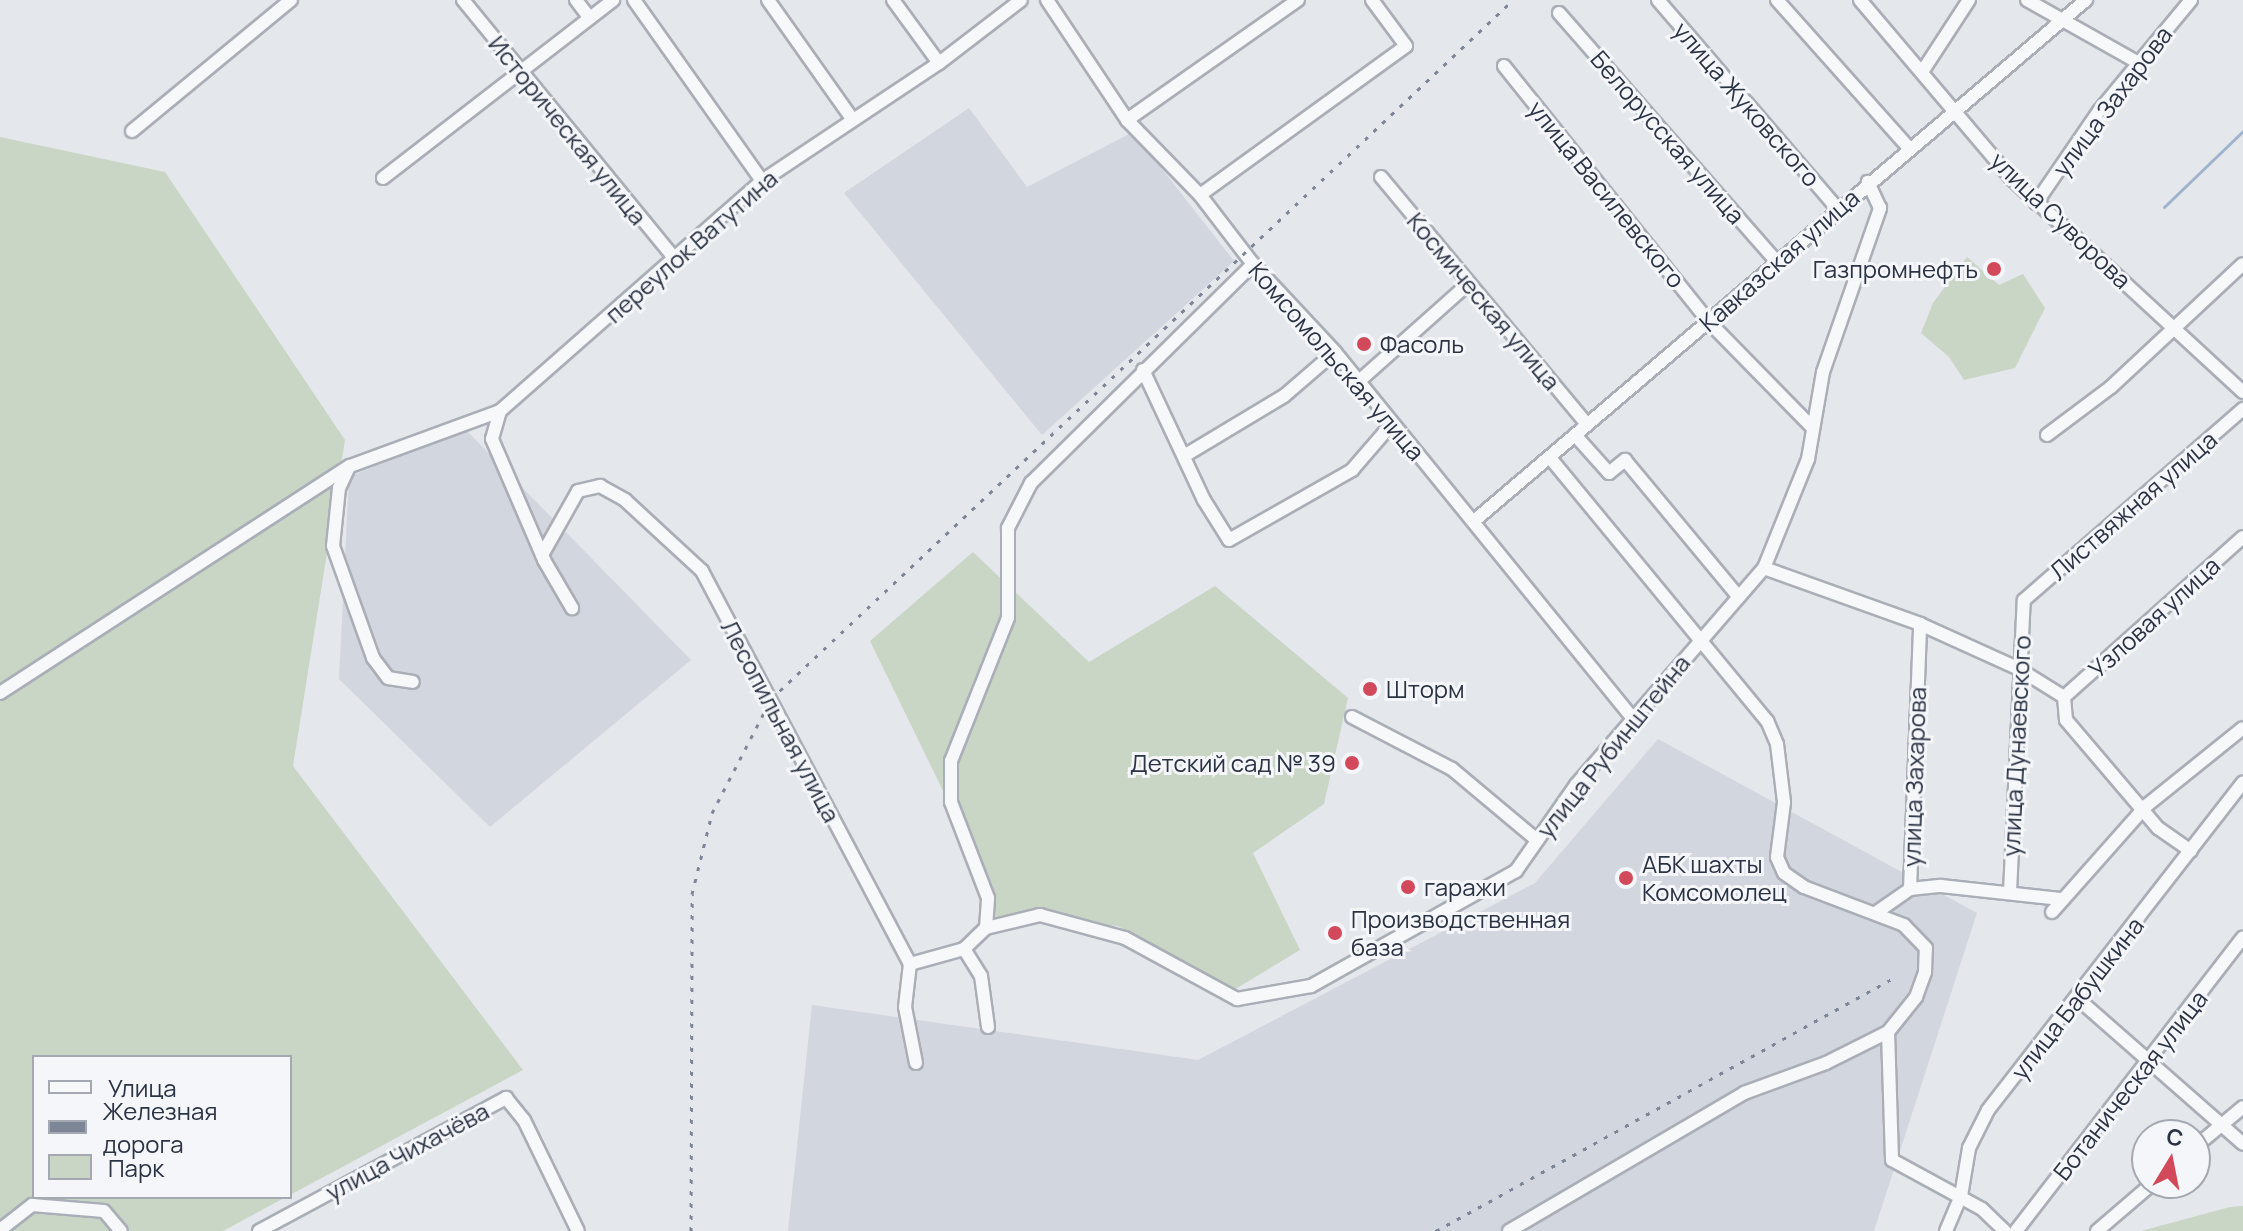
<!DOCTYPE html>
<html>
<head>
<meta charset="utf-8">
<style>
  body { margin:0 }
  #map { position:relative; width:2243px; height:1231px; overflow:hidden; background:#e4e7ec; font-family:Manrope,sans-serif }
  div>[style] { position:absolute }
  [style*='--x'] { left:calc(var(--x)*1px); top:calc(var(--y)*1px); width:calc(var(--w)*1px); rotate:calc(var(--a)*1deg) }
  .built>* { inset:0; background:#d2d6de }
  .green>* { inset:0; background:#c9d6c5 }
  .stream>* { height:3px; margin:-1.5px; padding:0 1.5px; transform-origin:1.5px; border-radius:1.5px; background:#9fb4cc }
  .roads { filter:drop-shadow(2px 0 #a9aeb7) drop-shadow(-2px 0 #a9aeb7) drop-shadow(0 2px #a9aeb7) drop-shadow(0 -2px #a9aeb7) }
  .minor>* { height:12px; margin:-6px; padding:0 6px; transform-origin:6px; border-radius:6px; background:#f7f8fa }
  .rail>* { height:3px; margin-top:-1.5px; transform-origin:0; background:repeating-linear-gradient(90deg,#7d8696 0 4px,transparent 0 12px) }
  .dots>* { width:22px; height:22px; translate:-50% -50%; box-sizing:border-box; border:4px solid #f4f6f9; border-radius:50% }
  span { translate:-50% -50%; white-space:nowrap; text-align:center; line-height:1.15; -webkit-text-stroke:6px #f4f6f9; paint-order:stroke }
  .street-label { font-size:24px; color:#2b3445 }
  .poi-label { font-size:24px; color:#2b3445 }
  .right { translate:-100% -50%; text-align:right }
  .left { translate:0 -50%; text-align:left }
  .legend { position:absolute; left:32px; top:1055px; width:260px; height:144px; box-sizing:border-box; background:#f4f6f9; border:2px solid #a4a8b1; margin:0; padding:10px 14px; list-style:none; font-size:24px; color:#2b3445 }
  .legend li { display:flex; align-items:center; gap:16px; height:40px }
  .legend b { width:40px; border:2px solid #a4a8b1 }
  .north { position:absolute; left:2131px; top:1119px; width:80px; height:80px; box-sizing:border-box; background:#f4f6f9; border:2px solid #a4a8b1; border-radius:50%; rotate:10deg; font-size:22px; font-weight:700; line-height:32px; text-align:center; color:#2b3445 }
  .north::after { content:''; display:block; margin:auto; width:28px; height:36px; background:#d1495b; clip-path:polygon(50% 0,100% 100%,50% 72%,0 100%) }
</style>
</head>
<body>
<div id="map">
  <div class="built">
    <div style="clip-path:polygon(969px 108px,1027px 187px,1133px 132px,1234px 261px,1042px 435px,844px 193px)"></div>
    <div style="clip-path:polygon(465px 429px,691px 660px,490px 827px,339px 679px,349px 477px)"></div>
    <div style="clip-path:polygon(1658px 739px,1977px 913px,1874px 1231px,788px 1231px,812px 1005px,1198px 1060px,1535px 883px)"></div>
  </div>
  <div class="green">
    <div style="clip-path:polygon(0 137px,165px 172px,345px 440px,293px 766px,523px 1070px,290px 1195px,290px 1057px,34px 1057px,34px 1197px,286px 1197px,223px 1231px,0 1231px)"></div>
    <div style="clip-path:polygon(1967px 257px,1999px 285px,2023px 274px,2045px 308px,2015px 368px,1964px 380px,1949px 357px,1921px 333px,1933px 303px)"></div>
    <div style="clip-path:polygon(973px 552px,1089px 662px,1215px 586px,1348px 698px,1324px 804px,1253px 853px,1300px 950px,1232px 991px,1118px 926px,986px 916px,948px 801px,870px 641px)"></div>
    <div style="clip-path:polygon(2243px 1206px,2243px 1231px,2141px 1231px,2230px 1207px)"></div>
  </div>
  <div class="stream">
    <div style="--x:2164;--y:207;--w:110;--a:-43.9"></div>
  </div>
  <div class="roads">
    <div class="minor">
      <div style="--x:463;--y:0;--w:335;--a:50.7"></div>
      <div style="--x:576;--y:0;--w:20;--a:53"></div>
      <div style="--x:634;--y:0;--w:222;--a:54.7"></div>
      <div style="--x:768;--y:0;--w:147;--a:54.7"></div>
      <div style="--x:893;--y:0;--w:78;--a:53.9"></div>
      <div style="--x:1047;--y:0;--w:144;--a:56.3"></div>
      <div style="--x:1127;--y:120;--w:105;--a:45.8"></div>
      <div style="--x:1200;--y:195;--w:87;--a:52.5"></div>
      <div style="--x:1253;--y:264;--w:120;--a:47"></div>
      <div style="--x:1335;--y:352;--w:471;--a:50.9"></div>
      <div style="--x:1658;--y:0;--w:274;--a:49.3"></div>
      <div style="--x:1777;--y:0;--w:198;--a:48.3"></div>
      <div style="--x:1860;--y:0;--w:235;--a:49.7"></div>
      <div style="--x:2012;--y:179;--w:314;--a:42.7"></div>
      <div style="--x:2027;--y:0;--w:126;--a:29.4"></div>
      <div style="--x:1559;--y:13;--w:331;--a:48.8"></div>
      <div style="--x:1504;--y:66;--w:328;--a:51.3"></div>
      <div style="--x:1709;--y:322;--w:146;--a:45.6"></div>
      <div style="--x:1922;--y:72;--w:86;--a:-56.9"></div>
      <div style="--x:1127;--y:120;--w:209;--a:-35.1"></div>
      <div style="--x:132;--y:131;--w:206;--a:-39.5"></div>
      <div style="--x:1381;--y:177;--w:322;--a:50.2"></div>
      <div style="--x:383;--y:178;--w:291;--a:-37.7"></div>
      <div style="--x:1200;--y:195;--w:254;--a:-35.9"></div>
      <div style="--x:1406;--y:46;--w:57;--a:-126.5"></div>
      <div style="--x:2036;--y:203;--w:112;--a:-55.6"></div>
      <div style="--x:2099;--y:111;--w:144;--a:-50.3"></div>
      <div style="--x:1143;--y:370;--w:144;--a:64.9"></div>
      <div style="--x:1204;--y:500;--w:47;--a:58"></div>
      <div style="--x:1229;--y:540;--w:142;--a:-29.6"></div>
      <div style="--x:1352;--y:470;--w:58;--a:-49.2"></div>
      <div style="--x:1358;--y:382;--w:149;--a:-41.7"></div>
      <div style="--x:500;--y:411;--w:29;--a:106"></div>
      <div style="--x:492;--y:439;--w:132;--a:66.7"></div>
      <div style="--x:544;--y:560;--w:56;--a:59.7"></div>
      <div style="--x:1575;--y:435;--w:51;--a:48.2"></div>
      <div style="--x:1609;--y:473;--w:21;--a:-39"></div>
      <div style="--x:1625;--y:460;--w:177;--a:50.3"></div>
      <div style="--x:2047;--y:435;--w:80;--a:-36.9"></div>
      <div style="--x:2111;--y:387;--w:180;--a:-43"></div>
      <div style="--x:1184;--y:456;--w:117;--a:-31"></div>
      <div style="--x:1284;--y:396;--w:67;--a:-40.8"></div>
      <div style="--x:348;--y:469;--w:21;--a:115"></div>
      <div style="--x:339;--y:488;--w:58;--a:95.9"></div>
      <div style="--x:333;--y:546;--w:119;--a:70.3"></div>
      <div style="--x:373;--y:658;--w:25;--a:53"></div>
      <div style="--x:388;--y:678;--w:25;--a:9"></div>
      <div style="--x:1474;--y:521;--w:804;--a:-40.41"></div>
      <div style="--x:542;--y:555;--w:73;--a:-60.6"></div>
      <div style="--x:578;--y:491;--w:23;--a:-13"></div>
      <div style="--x:600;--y:486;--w:29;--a:29"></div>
      <div style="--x:625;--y:500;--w:105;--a:42.7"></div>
      <div style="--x:702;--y:571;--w:445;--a:62.1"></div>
      <div style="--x:1764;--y:568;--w:166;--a:19.7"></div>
      <div style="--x:1920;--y:624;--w:109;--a:24.4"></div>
      <div style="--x:2019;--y:669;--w:53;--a:31.9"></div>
      <div style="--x:0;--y:693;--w:417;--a:-33"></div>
      <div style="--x:350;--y:466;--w:160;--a:-20.1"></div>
      <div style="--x:500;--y:411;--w:349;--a:-41.3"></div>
      <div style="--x:762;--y:181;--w:213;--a:-33.7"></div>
      <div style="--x:939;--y:63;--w:103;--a:-37.5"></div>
      <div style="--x:2064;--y:697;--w:240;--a:-41.8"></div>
      <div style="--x:2064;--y:697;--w:23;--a:85"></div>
      <div style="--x:2066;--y:720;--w:142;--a:49.6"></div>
      <div style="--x:2158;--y:828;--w:40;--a:34.9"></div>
      <div style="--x:1352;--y:717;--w:113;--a:27.5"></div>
      <div style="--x:1452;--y:769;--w:111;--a:39.9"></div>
      <div style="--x:1910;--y:889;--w:31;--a:-6"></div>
      <div style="--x:1941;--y:886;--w:120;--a:6.2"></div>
      <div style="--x:2010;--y:892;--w:292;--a:-87.3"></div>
      <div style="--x:2024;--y:600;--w:291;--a:-41.1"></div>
      <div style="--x:1877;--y:912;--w:40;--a:-34.9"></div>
      <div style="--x:1910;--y:889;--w:265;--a:-87.8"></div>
      <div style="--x:2052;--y:912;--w:142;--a:-48.4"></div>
      <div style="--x:2146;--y:806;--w:124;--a:-38.8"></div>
      <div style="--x:986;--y:928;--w:56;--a:-13.5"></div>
      <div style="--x:1040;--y:915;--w:88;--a:15.1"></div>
      <div style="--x:1125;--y:938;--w:128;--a:28.6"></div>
      <div style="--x:1237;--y:999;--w:75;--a:-10"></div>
      <div style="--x:1311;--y:986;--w:235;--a:-29.3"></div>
      <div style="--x:1516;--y:871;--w:105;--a:-55.1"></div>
      <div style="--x:1576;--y:785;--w:287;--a:-49.1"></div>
      <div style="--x:1764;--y:568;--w:118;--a:-68"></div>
      <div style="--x:1808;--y:459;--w:88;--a:-80.2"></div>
      <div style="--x:1823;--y:372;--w:174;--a:-70.8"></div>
      <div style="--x:1880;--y:208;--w:29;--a:-115"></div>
      <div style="--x:2077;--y:998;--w:221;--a:41.3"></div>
      <div style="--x:988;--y:1027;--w:51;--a:-97.8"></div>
      <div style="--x:981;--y:976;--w:32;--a:-122"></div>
      <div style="--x:964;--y:949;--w:30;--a:-44"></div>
      <div style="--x:986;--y:928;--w:30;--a:-86"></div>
      <div style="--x:988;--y:898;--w:103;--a:-111.1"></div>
      <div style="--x:951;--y:802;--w:41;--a:-90"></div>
      <div style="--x:951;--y:761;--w:154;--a:-68.3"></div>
      <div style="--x:1008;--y:618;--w:90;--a:-90"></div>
      <div style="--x:1008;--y:528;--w:51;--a:-62.9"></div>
      <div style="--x:1031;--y:483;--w:312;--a:-44.6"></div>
      <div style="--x:1888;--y:1032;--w:128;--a:88.2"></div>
      <div style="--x:1892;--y:1160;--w:102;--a:28.6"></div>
      <div style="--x:1982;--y:1209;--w:32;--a:44"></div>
      <div style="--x:916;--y:1063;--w:57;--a:-101.1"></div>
      <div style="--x:905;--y:1007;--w:43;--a:-83.4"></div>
      <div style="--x:910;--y:964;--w:56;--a:-15.5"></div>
      <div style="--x:2195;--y:1147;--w:62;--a:-39.8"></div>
      <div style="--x:0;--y:1230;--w:41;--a:-38"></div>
      <div style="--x:32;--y:1205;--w:72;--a:4.8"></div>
      <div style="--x:104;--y:1211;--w:26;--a:50"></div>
      <div style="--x:259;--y:1231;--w:281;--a:-28.3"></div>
      <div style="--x:506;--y:1098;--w:28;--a:51"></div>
      <div style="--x:524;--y:1120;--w:123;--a:64.1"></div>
      <div style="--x:1509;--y:1231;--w:273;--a:-30.4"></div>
      <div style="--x:1744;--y:1093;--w:87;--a:-20.1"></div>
      <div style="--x:1826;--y:1063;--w:69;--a:-26.6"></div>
      <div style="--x:1888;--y:1032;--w:45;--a:-51.3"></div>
      <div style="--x:1916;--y:997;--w:27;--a:-70"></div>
      <div style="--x:1925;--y:972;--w:24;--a:-88"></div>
      <div style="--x:1926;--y:948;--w:32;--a:-134"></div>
      <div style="--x:1904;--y:925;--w:107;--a:-159.2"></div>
      <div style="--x:1804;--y:887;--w:24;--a:-145"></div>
      <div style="--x:1784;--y:873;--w:17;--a:-114"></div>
      <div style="--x:1777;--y:857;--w:55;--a:-82.7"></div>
      <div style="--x:1784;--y:802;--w:58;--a:-96.9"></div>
      <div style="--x:1777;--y:744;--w:25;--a:-113"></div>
      <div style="--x:1767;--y:721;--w:341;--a:-129.5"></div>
      <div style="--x:1946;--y:1231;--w:38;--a:-67"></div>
      <div style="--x:1961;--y:1196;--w:49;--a:-80.5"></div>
      <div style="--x:1969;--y:1148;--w:42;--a:-63.4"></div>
      <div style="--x:1988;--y:1110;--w:415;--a:-52.1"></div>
      <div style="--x:2016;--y:1231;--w:371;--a:-52.3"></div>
      <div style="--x:2097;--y:1231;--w:74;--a:-40.6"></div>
    </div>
  </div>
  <div class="rail">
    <div style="--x:691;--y:1231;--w:337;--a:-89.8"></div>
    <div style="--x:692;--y:894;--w:83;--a:-76.1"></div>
    <div style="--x:712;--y:813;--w:128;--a:-62.6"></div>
    <div style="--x:771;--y:699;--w:1019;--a:-43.29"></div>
    <div style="--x:1436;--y:1231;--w:519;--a:-28.94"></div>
  </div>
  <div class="dots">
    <div style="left:1994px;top:269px;background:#d1495b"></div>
    <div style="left:1364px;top:344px;background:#d1495b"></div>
    <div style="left:1370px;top:689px;background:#d1495b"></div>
    <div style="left:1352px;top:763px;background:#d1495b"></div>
    <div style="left:1626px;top:878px;background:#d1495b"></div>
    <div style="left:1408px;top:887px;background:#d1495b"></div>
    <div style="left:1335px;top:933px;background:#d1495b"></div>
  </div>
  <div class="street-label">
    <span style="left:2112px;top:101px;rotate:-53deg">улица Захарова</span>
    <span style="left:1747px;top:104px;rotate:49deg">улица Жуковского</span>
    <span style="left:568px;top:130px;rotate:51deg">Историческая улица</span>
    <span style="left:1668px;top:137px;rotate:49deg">Белорусская улица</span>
    <span style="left:1607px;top:194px;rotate:51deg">улица Василевского</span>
    <span style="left:2061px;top:220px;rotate:44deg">улица Суворова</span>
    <span style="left:691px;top:246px;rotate:-41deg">переулок Ватутина</span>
    <span style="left:1779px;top:260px;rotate:-41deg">Кавказская улица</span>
    <span style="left:1484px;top:301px;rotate:50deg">Космическая улица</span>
    <span style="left:1337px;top:361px;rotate:49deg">Комсомольская улица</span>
    <span style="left:2133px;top:505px;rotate:-41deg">Листвяжная улица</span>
    <span style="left:2154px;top:617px;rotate:-42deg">Узловая улица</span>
    <span style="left:781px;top:721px;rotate:62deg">Лесопильная улица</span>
    <span style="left:1613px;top:746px;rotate:-51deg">улица Рубинштейна</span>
    <span style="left:2016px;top:746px;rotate:-87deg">улица Дунаевского</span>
    <span style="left:1914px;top:777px;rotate:-88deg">улица Захарова</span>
    <span style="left:2077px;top:998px;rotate:-52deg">улица Бабушкина</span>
    <span style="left:2130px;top:1085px;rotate:-52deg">Ботаническая улица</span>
    <span style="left:407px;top:1151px;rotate:-28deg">улица Чихачёва</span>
  </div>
  <div class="poi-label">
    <span class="right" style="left:1978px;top:269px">Газпромнефть</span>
    <span class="left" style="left:1380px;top:344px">Фасоль</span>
    <span class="left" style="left:1386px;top:689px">Шторм</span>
    <span class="right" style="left:1336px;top:763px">Детский сад № 39</span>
    <span class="left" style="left:1642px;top:878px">АБК шахты<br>Комсомолец</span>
    <span class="left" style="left:1424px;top:887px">гаражи</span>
    <span class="left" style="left:1351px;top:933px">Производственная<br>база</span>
  </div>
  <ul class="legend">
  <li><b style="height:10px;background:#f7f8fa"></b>Улица</li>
  <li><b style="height:10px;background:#7d8696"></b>Железная дорога</li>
  <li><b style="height:22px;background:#c9d6c5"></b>Парк</li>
  </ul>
  <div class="north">С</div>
</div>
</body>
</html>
